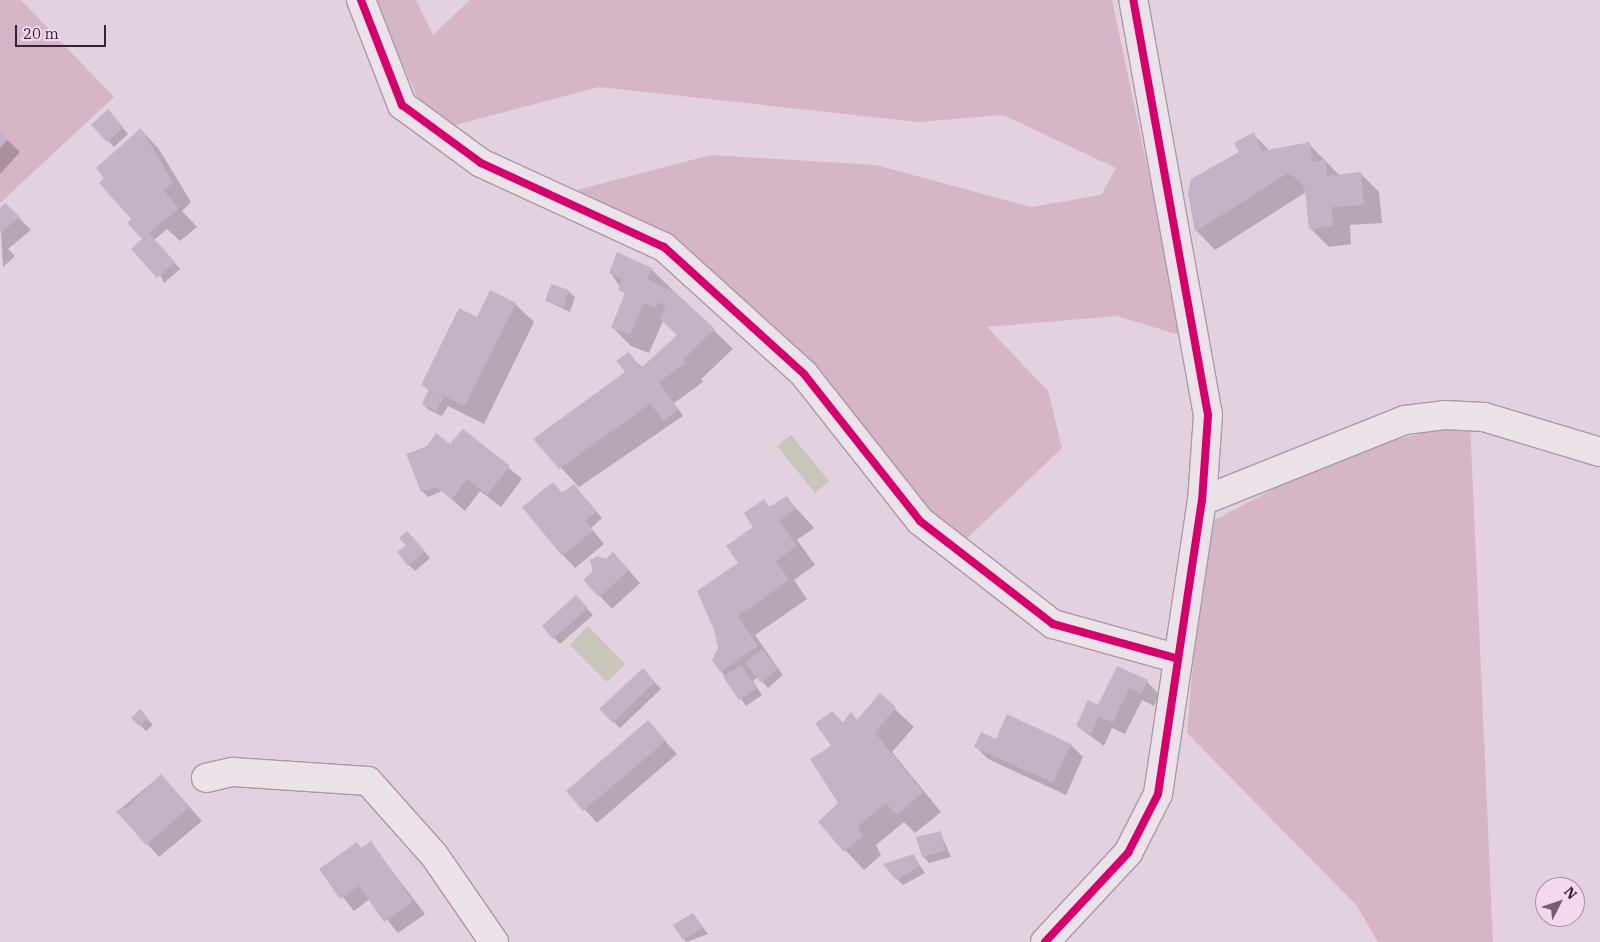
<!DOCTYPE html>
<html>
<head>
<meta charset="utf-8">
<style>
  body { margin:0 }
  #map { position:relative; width:1600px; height:942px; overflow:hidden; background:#e3d1e0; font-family:"IBM Plex Serif",serif }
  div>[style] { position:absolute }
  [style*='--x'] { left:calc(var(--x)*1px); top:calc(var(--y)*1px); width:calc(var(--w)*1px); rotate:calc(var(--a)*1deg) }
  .green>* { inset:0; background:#d5b5c6 }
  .water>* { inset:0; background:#c8c5ba }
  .shadow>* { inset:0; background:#0003 }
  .building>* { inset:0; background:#c5b2c6 }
  .roads { filter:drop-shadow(1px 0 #a999a7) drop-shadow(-1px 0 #a999a7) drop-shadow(0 1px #a999a7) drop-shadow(0 -1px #a999a7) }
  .minor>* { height:28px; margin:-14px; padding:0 14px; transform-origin:14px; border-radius:14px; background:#ece2ea }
  .cycleway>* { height:8px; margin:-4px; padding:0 4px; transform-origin:4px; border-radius:4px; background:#d6006c }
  span { translate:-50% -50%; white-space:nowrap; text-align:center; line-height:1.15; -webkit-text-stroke:4.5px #f3d8ee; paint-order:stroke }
  .north { position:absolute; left:1535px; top:877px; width:50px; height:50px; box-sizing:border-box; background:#f3d8ee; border:1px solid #a88fa5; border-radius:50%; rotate:49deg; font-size:14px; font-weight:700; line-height:20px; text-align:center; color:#372138 }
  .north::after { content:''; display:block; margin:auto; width:18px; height:22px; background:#735f73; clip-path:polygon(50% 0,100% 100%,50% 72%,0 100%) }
  .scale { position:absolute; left:15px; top:25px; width:91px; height:22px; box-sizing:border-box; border:2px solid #372138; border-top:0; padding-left:6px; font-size:15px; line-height:18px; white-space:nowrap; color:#372138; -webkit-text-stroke:4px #f3d8ee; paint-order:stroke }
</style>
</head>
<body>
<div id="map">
  <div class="green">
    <div style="clip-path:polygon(0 0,21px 0,114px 97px,0 203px)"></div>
    <div style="clip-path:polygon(373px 0,416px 0,433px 35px,470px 0,1112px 0,1183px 336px,1117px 316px,987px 327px,1048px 391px,1062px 448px,957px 548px,706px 281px,554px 196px,711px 155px,876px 165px,1031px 207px,1101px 195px,1116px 168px,1003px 115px,918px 122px,599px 87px,433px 131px)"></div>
    <div style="clip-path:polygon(1470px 421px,1493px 942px,1378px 942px,1357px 906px,1187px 733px,1205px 525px,1340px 454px)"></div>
  </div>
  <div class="water">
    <div style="clip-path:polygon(791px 435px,829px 481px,815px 493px,777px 446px)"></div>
    <div style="clip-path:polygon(588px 626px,625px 664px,607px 682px,570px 645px)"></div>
  </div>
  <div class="shadow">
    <div style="clip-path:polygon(114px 117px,128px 134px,114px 147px,93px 125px)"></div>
    <div style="clip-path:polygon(141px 130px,159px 149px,191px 202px,182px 211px,197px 227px,180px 241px,167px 229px,154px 240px,180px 269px,164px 283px,133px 219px)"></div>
    <div style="clip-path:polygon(0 133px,20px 152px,0 174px)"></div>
    <div style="clip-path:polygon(1253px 134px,1270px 151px,1309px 144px,1340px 176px,1360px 173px,1379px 192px,1382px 223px,1350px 225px,1351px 244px,1329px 247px,1310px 228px,1306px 192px,1215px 250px,1197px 231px,1189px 193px,1240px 153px)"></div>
    <div style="clip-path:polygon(5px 204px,31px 230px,8px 249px,15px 256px,3px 267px,0 209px)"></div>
    <div style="clip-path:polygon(651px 269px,733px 349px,701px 379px,703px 382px,674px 403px,683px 416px,579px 487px,534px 439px,626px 373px,628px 354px,643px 368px,678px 336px,663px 321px,649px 353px,631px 346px,612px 327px,626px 296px,611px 273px)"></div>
    <div style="clip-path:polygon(568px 291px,575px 297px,570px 312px,547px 301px)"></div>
    <div style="clip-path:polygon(515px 304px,534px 322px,484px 424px,448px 406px,442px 416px,429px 410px,423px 404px,430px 391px,423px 385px,477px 318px)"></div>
    <div style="clip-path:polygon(463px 430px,522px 479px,501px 507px,480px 491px,465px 511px,442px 491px,428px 497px,422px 491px)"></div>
    <div style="clip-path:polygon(580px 492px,602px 518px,591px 528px,604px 544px,575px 568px,563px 555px,563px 494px)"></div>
    <div style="clip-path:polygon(787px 498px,814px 528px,797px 540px,815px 565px,794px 580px,807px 599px,755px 635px,783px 675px,768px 688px,758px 677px,753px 681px,762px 695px,746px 706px,721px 671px,719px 648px,740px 563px,764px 501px,771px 508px)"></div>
    <div style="clip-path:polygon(413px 538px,430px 558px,415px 571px,409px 565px)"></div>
    <div style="clip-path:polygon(594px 558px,626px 567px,640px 583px,612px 609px,600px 596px,591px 564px)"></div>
    <div style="clip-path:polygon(576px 597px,593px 615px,560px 644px,543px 626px)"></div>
    <div style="clip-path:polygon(1117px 668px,1147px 682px,1159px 694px,1154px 706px,1142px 700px,1125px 734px,1112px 728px,1104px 746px,1077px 726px,1099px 707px)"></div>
    <div style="clip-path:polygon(643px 670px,661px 689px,620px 728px,601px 709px)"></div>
    <div style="clip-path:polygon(880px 695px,914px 727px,892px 752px,941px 812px,915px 833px,904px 822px,876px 845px,881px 855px,864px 870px,819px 822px,840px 803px,833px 712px,843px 723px,851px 714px,858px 721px)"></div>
    <div style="clip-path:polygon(140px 711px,153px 725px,146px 731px,133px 718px)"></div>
    <div style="clip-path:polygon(648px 722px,677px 754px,597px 823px,568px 791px)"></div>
    <div style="clip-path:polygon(997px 740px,1071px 745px,1083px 757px,1066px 795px,988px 759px,975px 746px)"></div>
    <div style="clip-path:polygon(161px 775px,202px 821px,159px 857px,118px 811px)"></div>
    <div style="clip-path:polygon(940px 832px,951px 857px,929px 863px,923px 856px)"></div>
    <div style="clip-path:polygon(371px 843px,425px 914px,398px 933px,370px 899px,354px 911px,321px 869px)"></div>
    <div style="clip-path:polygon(913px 856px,925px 873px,903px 885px,897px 879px)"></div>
    <div style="clip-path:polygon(693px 914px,708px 934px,686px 942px,675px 926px)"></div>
  </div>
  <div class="building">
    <div style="clip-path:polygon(108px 109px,123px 127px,107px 142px,91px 125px)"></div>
    <div style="clip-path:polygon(141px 128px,173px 183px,164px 191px,179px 208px,149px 233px,175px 262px,157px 278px,131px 249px,142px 239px,127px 223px,131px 219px,99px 183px,104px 178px,96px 168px)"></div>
    <div style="clip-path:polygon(0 131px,8px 139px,0 148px)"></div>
    <div style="clip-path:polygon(1254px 132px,1262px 151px,1310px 142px,1312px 162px,1325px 159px,1327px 176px,1361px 172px,1364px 205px,1332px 207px,1333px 226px,1309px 229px,1305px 190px,1300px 181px,1288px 173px,1195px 232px,1188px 193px,1191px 179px,1239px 152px,1234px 143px)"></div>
    <div style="clip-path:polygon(5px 203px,20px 217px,0 233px,0 208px)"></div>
    <div style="clip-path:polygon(617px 252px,652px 268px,647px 279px,676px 293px,715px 329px,683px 360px,686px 363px,659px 382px,678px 409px,664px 421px,650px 404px,559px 469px,533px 439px,625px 372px,616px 361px,629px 352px,641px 368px,677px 335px,660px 319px,666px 306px,658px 302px,656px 308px,644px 303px,630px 335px,611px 328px,625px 293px,618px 290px,622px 279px,609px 273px)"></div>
    <div style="clip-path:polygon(551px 284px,569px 290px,564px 307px,545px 301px)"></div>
    <div style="clip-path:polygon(490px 290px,516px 303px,465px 406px,431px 390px,444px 397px,436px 411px,422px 404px,429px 389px,421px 385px,459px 308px,477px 317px)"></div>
    <div style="clip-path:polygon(463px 429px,510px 466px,487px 495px,467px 479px,452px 499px,436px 487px,421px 492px,406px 454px,427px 446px,436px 433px,450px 444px)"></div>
    <div style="clip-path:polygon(553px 482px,562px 493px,574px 484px,596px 512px,585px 521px,593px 531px,562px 556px,522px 507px)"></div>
    <div style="clip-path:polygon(787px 496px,796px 509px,779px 521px,797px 546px,776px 561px,789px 580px,738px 616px,758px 646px,720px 672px,712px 660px,718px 648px,714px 630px,697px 591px,738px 563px,726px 546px,753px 527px,744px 513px,764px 499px,769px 507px)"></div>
    <div style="clip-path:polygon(407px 531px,425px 551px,408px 566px,397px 552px,406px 545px,399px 538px)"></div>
    <div style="clip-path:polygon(613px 552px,629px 570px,599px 597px,583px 580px,593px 571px,590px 560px,598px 556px,606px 559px)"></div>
    <div style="clip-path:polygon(576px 595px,588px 608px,553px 639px,542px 626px)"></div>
    <div style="clip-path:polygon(762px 649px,778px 668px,761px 683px,745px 663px)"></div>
    <div style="clip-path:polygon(741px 665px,757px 688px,739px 700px,723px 677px)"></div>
    <div style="clip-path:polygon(1117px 666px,1148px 680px,1141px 694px,1129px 688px,1113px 723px,1099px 716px,1091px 734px,1076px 726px,1088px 700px,1098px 705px)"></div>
    <div style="clip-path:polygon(643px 668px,655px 682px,613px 723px,599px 709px)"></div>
    <div style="clip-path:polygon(880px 693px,896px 707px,875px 733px,923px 792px,896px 815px,886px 803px,858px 826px,863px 836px,844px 852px,818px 822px,838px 803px,810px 759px,831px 746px,815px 723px,833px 711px,842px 723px,851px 712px,857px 720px)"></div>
    <div style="clip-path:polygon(140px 709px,148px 718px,139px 726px,131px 718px)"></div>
    <div style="clip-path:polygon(1007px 714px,1071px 744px,1053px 783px,974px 747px,981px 732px,996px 739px)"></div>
    <div style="clip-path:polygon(648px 720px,666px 741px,583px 811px,566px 791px)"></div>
    <div style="clip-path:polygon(161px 774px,190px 807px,146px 845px,116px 811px,127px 807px)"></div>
    <div style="clip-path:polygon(941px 831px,945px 851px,922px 857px,916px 837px)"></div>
    <div style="clip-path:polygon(371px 841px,413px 901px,384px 922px,359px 886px,340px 899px,319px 869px,357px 842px,361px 848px)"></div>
    <div style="clip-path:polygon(914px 854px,920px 866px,896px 880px,883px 864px)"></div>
    <div style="clip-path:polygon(693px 913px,703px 928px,683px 940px,673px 925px)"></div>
  </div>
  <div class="roads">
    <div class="minor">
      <div style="--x:361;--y:0;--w:113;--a:68.7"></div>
      <div style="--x:402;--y:105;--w:98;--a:36.3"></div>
      <div style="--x:481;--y:163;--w:201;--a:24.7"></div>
      <div style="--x:664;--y:247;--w:189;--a:42.2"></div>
      <div style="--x:804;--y:374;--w:187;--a:51.7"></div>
      <div style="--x:920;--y:521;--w:168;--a:37.8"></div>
      <div style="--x:1053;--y:624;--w:128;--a:15.5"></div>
      <div style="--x:1202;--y:501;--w:219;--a:-21.8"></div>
      <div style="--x:1405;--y:420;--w:40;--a:-7.1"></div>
      <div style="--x:1445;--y:415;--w:39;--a:3"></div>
      <div style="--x:1484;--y:417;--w:121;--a:16.8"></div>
      <div style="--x:206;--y:778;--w:28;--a:-13"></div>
      <div style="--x:233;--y:772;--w:135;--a:3.8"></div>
      <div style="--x:368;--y:781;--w:99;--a:48.3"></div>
      <div style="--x:434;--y:855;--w:106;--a:55.4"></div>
      <div style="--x:1045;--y:942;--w:122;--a:-47"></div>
      <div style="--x:1128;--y:853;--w:66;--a:-63"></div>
      <div style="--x:1158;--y:794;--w:296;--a:-81.5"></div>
      <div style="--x:1202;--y:501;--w:86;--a:-86"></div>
      <div style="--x:1208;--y:415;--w:422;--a:-100.2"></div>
    </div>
  </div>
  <div class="cycleway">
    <div style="--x:361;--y:0;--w:113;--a:68.7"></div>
    <div style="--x:402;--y:105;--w:98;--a:36.3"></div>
    <div style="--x:481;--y:163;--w:201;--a:24.7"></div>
    <div style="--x:664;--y:247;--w:189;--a:42.2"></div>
    <div style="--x:804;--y:374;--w:187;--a:51.7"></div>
    <div style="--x:920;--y:521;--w:168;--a:37.8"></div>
    <div style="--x:1053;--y:624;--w:128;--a:15.5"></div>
    <div style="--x:1045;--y:942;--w:122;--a:-47"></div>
    <div style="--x:1128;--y:853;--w:66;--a:-63"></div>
    <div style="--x:1158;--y:794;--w:296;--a:-81.5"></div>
    <div style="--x:1202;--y:501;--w:86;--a:-86"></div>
    <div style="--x:1208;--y:415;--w:422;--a:-100.2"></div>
  </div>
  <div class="north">N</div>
  <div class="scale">20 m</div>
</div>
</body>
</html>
